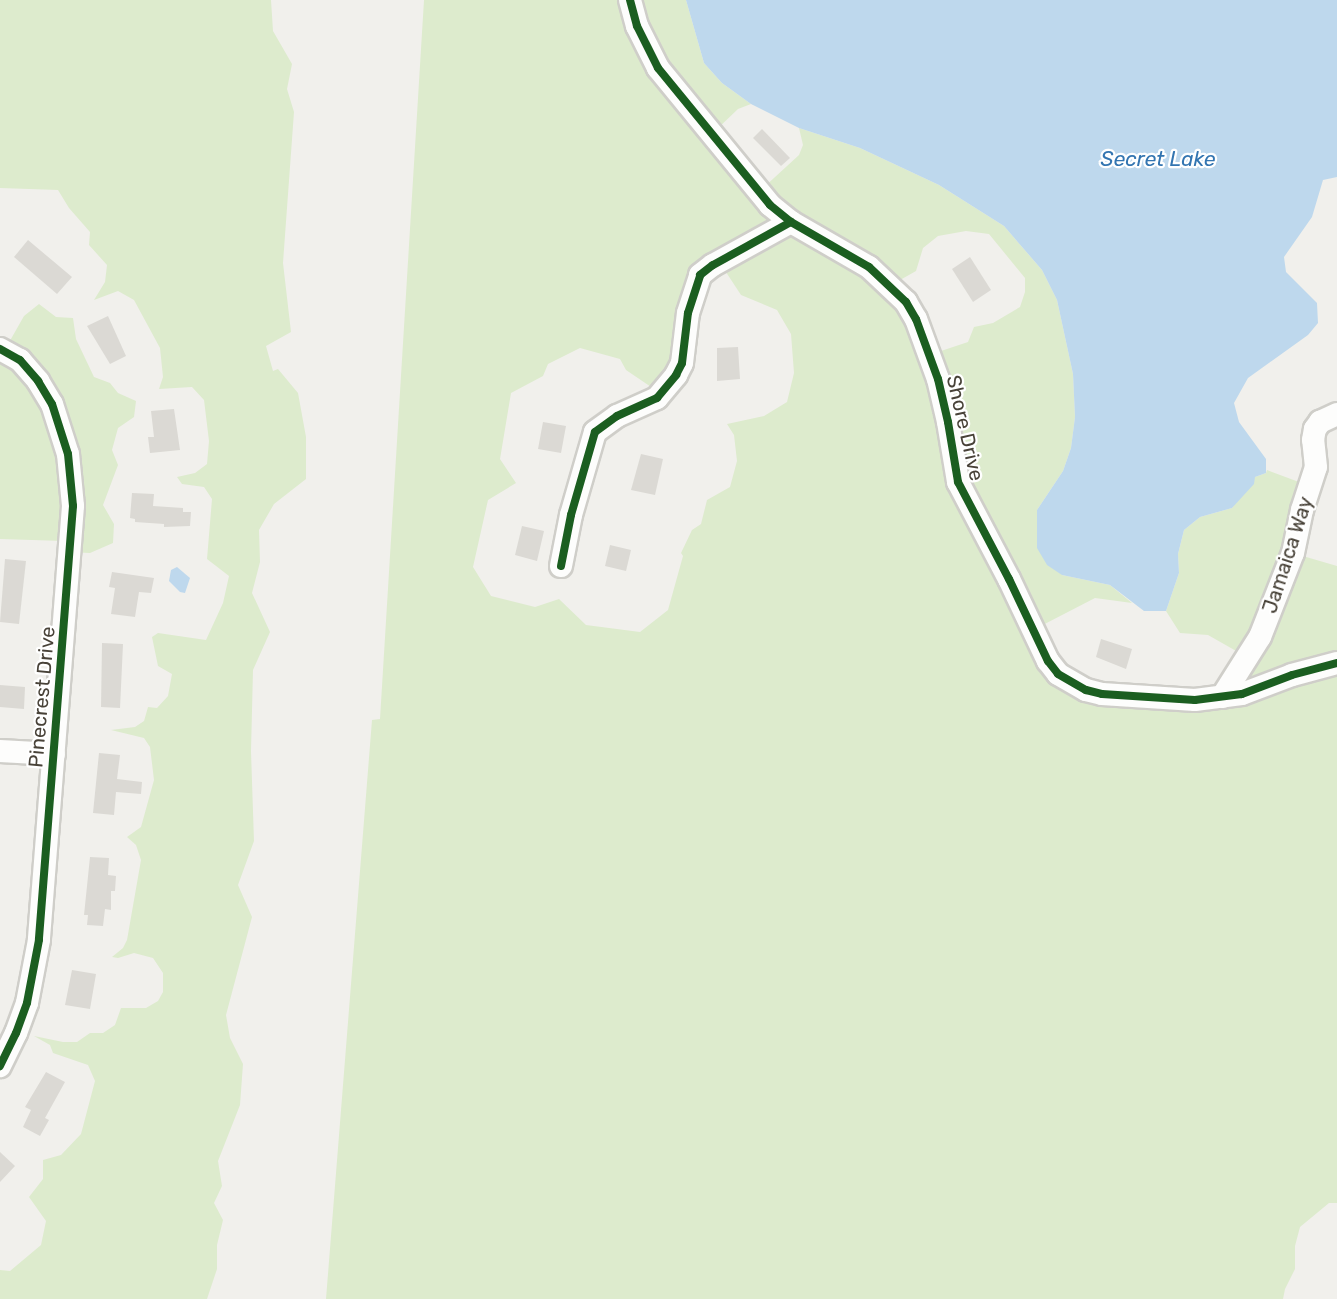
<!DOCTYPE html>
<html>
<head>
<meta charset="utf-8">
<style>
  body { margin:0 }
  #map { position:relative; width:1337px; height:1299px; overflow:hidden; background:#f1f0ec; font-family:Rubik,sans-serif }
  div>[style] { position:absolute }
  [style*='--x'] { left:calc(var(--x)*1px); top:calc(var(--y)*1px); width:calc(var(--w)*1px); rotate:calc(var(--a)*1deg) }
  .green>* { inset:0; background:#ddebcd }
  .water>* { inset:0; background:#bed8ed }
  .building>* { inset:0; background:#dbd9d4 }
  .roads { filter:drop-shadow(2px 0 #cfcec9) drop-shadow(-2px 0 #cfcec9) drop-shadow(0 2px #cfcec9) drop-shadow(0 -2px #cfcec9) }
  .minor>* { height:22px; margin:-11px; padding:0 11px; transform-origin:11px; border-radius:11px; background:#fdfdfc }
  .cycleway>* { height:8px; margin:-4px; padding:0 4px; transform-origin:4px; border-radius:4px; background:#1b5e20 }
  span { translate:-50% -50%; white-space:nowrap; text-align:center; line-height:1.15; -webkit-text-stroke:4.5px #fff; paint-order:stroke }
  .street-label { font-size:20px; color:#484238 }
  .water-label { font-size:21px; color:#3375b1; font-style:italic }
</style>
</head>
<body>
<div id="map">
  <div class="green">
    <div style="clip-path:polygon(0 0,271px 0,273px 31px,292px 64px,287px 89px,294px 112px,283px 263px,291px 332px,266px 346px,273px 371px,278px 369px,298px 393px,306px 437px,306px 479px,274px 504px,259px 530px,260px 562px,252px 593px,270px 632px,253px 670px,251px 751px,254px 841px,238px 885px,252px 917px,226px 1015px,230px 1038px,243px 1064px,240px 1105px,218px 1161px,222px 1186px,214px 1203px,223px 1220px,217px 1245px,217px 1269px,207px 1299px,0 1299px,0 1270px,10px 1271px,41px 1245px,46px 1221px,29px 1197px,43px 1179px,43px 1160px,61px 1155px,81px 1134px,95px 1081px,88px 1065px,53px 1053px,50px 1045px,34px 1036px,63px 1042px,77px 1042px,90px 1033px,103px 1033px,115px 1025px,121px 1008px,146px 1008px,158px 1001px,163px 992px,163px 973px,153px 958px,134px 953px,118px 958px,112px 957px,123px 948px,127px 940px,141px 860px,136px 845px,127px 837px,141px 827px,154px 780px,150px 747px,144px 738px,111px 730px,135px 727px,144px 721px,148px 707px,157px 708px,168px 696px,172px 674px,158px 666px,152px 637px,158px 633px,206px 640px,223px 603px,229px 576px,207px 559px,212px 499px,204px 487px,182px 484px,177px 477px,195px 473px,207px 464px,209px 441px,204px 400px,192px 387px,159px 389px,163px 377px,160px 348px,134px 300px,118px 291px,94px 300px,105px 282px,107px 265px,89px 245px,90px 232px,69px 208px,58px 190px,0 188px)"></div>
    <div style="clip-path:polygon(evenodd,424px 0,686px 0,704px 63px,722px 83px,751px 104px,738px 109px,715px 131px,762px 189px,799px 155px,803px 145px,799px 128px,860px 148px,939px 185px,1004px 226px,1042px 270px,1057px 300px,1073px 374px,1075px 417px,1071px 448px,1063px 471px,1037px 510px,1062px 575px,1110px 585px,1132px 603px,1095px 598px,1035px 629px,1072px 682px,1213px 698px,1245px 656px,1208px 635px,1180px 633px,1166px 611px,1179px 573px,1178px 554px,1184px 530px,1200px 517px,1232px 508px,1255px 477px,1266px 473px,1267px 470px,1307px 485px,1296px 554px,1337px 566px,1337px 1203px,1329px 1203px,1300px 1227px,1295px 1246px,1295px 1269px,1285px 1289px,1283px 1299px,326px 1299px,372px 720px,380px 719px,424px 0,966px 231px,989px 234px,1025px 278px,1025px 292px,1020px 307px,993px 323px,974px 327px,968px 342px,932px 354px,893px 284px,916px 271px,923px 248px,938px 236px,966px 231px,424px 0,720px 263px,741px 295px,777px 310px,791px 334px,794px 373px,787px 402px,764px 416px,727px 424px,734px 435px,737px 461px,730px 487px,707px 500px,701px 524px,692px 530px,681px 553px,683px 556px,668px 610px,640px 632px,586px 625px,559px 599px,535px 607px,491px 596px,473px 567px,488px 500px,516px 483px,500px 459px,511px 393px,543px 376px,548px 364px,580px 348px,620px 359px,626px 370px,660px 393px,689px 307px,720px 263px)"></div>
    <div style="clip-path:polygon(39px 304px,56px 317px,73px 318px,76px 339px,94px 377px,110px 383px,118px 393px,136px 401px,134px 417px,118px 428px,112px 450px,118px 465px,103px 505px,114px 524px,113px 543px,90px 553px,68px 552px,64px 541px,0 539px,0 353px,3px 353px,24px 316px)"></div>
  </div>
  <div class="water">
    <div style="clip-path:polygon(686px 0,1337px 0,1337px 177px,1323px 180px,1312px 217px,1284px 257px,1286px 272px,1317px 303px,1318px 323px,1308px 335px,1248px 378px,1234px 403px,1239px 422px,1266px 459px,1266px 473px,1255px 477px,1254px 484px,1232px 508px,1200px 517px,1184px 530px,1178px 554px,1179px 573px,1166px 611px,1144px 611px,1110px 585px,1062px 575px,1047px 565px,1037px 548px,1037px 510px,1063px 471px,1071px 448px,1075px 417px,1073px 374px,1057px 300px,1042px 270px,1004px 226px,939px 185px,860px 148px,799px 128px,751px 104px,722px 83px,704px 63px)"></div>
    <div style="clip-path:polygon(177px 567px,190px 578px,185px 593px,180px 592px,169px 581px,171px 570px)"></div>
  </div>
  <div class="building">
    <div style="clip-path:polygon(762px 129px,790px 158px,781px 166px,753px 138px)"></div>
    <div style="clip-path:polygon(28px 240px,72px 277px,57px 294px,14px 257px)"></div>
    <div style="clip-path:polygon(970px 257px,991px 290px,973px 302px,952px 269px)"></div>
    <div style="clip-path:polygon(108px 316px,126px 356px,110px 364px,87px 326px)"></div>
    <div style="clip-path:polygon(738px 347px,740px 379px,717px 381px,717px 348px)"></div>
    <div style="clip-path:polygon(174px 409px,180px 450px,150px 453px,148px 437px,154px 437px,151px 411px)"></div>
    <div style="clip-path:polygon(543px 422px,566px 426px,561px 453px,538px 449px)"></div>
    <div style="clip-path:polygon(641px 454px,663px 459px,655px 495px,631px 490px)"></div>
    <div style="clip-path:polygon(132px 493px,154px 494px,153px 506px,183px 508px,183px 512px,191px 512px,190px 526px,164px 527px,164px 524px,135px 522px,135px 519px,130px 518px)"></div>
    <div style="clip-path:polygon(522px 526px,544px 531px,537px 561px,515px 555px)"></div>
    <div style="clip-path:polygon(610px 545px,631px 550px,626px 571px,605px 566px)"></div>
    <div style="clip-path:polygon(5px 559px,26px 561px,19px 624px,0 622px)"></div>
    <div style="clip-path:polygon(112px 572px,154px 578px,151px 593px,139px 592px,135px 617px,111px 614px,115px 588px,109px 587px)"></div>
    <div style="clip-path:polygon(1101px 639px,1132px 649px,1126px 669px,1096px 657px)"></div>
    <div style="clip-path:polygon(102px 643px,123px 644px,120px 708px,101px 707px)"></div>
    <div style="clip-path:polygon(0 685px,25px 687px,24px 709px,0 707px)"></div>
    <div style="clip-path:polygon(99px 753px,120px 755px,117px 779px,142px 782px,141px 794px,116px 792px,114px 815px,93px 813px)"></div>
    <div style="clip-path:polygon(90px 857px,109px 858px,108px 875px,116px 876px,115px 891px,111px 891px,111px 910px,105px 909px,103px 926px,87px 925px,88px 915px,84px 915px)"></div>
    <div style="clip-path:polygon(72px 970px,96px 974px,90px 1009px,65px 1005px)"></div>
    <div style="clip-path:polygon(46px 1072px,65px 1082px,45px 1118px,49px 1120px,40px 1136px,23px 1127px,31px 1110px,25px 1107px)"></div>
    <div style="clip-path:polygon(0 1152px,15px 1166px,0 1182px)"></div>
  </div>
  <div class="roads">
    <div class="minor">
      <div style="--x:630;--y:0;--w:27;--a:75"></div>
      <div style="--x:637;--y:26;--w:47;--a:63.4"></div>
      <div style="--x:658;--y:68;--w:177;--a:50.7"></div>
      <div style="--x:770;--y:205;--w:27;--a:39"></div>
      <div style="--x:791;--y:222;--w:90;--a:30"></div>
      <div style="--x:869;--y:267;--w:51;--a:43.4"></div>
      <div style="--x:906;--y:302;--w:20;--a:60"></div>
      <div style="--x:916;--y:319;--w:64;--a:69.9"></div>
      <div style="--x:938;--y:379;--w:44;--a:76.9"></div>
      <div style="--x:948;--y:422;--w:61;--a:80.5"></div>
      <div style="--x:958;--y:482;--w:110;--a:62.3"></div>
      <div style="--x:1009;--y:579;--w:91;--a:64.6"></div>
      <div style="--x:1048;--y:661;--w:16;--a:52"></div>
      <div style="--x:1058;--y:674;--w:32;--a:30"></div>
      <div style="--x:1086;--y:690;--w:16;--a:14"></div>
      <div style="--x:1102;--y:694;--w:93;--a:3.7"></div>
      <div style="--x:1195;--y:700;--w:47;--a:-7.3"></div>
      <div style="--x:1242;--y:694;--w:53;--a:-20.8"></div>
      <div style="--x:1292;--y:675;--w:47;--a:-14.9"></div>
      <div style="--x:0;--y:349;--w:23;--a:29"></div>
      <div style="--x:20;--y:360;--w:28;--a:49"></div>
      <div style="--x:38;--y:381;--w:27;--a:59"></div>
      <div style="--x:52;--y:404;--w:52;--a:72.3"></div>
      <div style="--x:68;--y:454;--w:52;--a:84.5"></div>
      <div style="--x:73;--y:506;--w:435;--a:94.5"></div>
      <div style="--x:39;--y:940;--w:64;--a:100.8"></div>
      <div style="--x:27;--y:1003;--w:32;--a:110"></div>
      <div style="--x:16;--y:1033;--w:37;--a:116"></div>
      <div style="--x:561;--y:566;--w:52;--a:-78.9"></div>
      <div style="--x:571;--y:515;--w:86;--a:-73.9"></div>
      <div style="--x:595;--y:432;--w:27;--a:-36"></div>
      <div style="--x:617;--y:416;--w:44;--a:-24.2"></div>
      <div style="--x:657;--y:398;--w:30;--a:-50"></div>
      <div style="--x:676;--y:375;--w:13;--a:-63"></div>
      <div style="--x:682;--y:363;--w:50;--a:-83.2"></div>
      <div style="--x:688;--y:313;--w:40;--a:-72"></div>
      <div style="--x:700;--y:275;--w:16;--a:-38"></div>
      <div style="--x:713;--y:265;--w:89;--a:-28.9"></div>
      <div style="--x:1222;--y:697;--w:71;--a:-57.7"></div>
      <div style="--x:1260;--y:637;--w:90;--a:-68.6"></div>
      <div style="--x:1293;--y:553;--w:44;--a:-78.2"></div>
      <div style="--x:1302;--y:510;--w:45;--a:-72"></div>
      <div style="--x:1316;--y:467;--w:27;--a:-96"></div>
      <div style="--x:1313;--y:440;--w:11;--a:-80"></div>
      <div style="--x:1315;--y:429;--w:9;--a:-54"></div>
      <div style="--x:1320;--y:422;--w:19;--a:-25"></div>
      <div style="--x:0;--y:751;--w:54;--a:3.2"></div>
    </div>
  </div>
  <div class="cycleway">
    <div style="--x:630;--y:0;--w:27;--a:75"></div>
    <div style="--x:637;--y:26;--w:47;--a:63.4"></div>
    <div style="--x:658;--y:68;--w:177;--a:50.7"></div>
    <div style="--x:770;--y:205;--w:27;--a:39"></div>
    <div style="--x:791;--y:222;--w:90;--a:30"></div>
    <div style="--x:869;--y:267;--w:51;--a:43.4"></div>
    <div style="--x:906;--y:302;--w:20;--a:60"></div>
    <div style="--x:916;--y:319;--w:64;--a:69.9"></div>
    <div style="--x:938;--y:379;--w:44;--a:76.9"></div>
    <div style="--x:948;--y:422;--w:61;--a:80.5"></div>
    <div style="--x:958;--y:482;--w:110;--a:62.3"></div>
    <div style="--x:1009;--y:579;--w:91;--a:64.6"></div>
    <div style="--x:1048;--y:661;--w:16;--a:52"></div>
    <div style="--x:1058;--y:674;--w:32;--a:30"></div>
    <div style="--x:1086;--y:690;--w:16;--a:14"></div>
    <div style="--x:1102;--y:694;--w:93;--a:3.7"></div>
    <div style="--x:1195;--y:700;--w:47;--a:-7.3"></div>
    <div style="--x:1242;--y:694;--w:53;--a:-20.8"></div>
    <div style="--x:1292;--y:675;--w:47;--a:-14.9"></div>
    <div style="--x:0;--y:349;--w:23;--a:29"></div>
    <div style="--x:20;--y:360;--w:28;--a:49"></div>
    <div style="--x:38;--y:381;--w:27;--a:59"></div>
    <div style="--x:52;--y:404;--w:52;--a:72.3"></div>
    <div style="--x:68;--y:454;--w:52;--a:84.5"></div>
    <div style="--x:73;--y:506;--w:435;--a:94.5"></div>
    <div style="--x:39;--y:940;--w:64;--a:100.8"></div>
    <div style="--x:27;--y:1003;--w:32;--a:110"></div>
    <div style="--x:16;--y:1033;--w:37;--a:116"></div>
    <div style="--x:561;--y:566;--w:52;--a:-78.9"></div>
    <div style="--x:571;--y:515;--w:86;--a:-73.9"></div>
    <div style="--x:595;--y:432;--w:27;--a:-36"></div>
    <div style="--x:617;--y:416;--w:44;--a:-24.2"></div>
    <div style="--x:657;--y:398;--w:30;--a:-50"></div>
    <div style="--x:676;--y:375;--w:13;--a:-63"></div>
    <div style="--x:682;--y:363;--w:50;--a:-83.2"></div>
    <div style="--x:688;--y:313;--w:40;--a:-72"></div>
    <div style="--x:700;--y:275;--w:16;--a:-38"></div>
    <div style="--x:713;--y:265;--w:89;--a:-28.9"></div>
  </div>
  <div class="street-label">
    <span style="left:965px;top:428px;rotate:77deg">Shore Drive</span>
    <span style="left:1288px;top:555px;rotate:-72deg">Jamaica Way</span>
    <span style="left:42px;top:697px;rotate:-85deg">Pinecrest Drive</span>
  </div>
  <div class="water-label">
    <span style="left:1158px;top:159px">Secret Lake</span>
  </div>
</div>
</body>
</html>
